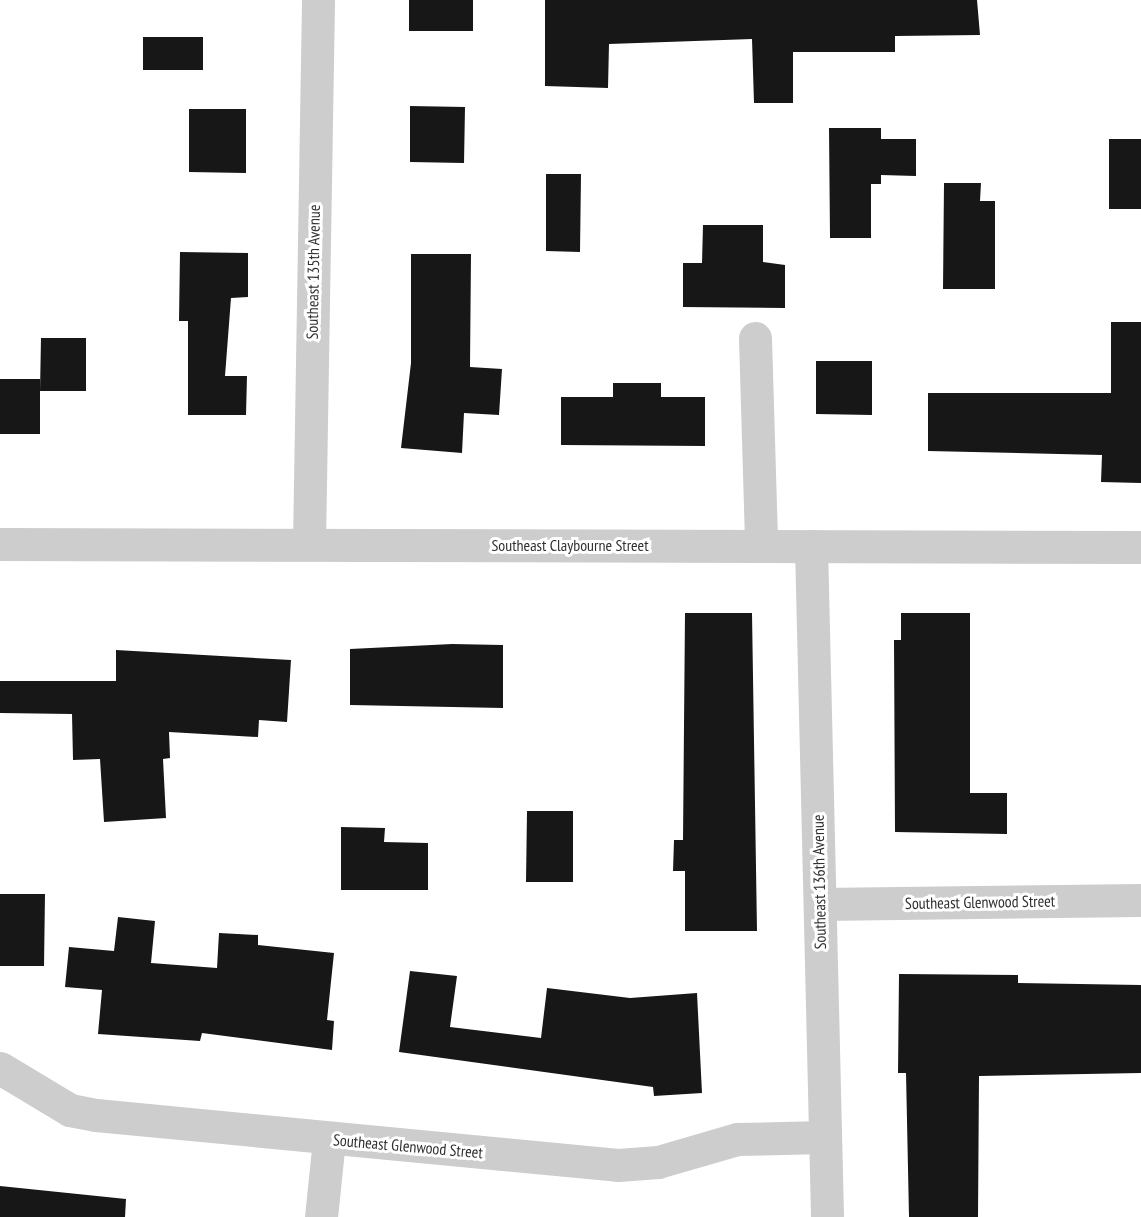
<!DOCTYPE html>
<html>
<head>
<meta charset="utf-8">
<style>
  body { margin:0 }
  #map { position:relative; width:1141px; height:1217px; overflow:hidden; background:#fff; font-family:"PT Sans Narrow",sans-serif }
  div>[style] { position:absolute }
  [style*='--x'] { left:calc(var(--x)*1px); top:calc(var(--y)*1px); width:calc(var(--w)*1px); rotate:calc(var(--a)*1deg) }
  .building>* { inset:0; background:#171717 }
  .minor>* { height:33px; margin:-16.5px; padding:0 16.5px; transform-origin:16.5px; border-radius:16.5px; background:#cdcdcd }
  span { translate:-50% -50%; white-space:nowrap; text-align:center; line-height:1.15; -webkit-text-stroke:6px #fff; paint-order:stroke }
  .street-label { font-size:16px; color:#303030 }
</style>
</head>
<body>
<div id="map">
  <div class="building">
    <div style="clip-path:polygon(409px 0,473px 0,473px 31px,409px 31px)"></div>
    <div style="clip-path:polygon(545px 0,977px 0,980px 35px,895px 36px,895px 52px,793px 52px,793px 103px,754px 103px,752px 39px,609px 44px,608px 88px,545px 86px)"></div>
    <div style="clip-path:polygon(143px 37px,203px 37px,203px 70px,143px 70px)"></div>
    <div style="clip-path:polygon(410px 106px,465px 107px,464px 163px,410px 162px)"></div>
    <div style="clip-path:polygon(189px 109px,246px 109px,246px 173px,189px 172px)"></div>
    <div style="clip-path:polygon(829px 128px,881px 128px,881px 139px,916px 139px,916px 176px,881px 175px,881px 184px,871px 184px,871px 238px,830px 238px)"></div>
    <div style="clip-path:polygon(1109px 139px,1141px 139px,1141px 209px,1109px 209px)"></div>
    <div style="clip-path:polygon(546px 174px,581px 174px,580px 252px,546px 251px)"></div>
    <div style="clip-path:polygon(944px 183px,981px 183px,980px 201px,995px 201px,995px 289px,943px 289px)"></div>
    <div style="clip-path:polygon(703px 225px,763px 225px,763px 262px,785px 265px,785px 308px,683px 307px,683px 263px,702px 263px)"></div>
    <div style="clip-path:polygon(180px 252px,248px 253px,248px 297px,231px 298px,225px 376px,247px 376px,246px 415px,188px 415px,188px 321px,179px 321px)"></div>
    <div style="clip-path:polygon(411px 254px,471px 254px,470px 367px,502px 369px,499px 415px,464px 413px,462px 453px,401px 448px,411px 363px)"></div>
    <div style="clip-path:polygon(1111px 322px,1141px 322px,1141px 483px,1101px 482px,1102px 455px,928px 451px,928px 393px,1111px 393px)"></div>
    <div style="clip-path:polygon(41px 338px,86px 338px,86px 391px,40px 391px)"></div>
    <div style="clip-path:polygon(816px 361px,872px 361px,872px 415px,816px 414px)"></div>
    <div style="clip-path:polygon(0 379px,40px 379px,40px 434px,0 434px)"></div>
    <div style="clip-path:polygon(613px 383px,661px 383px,661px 397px,705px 397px,705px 446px,561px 445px,561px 397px,613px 397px)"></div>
    <div style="clip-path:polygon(685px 613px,752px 613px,757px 931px,685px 931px,685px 871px,673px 871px,674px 840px,683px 840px)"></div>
    <div style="clip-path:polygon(901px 613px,970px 613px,970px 793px,1007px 793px,1007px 834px,895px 832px,894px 640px,901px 640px)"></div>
    <div style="clip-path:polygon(452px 644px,503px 645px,503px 708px,350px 705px,350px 649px)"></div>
    <div style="clip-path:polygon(116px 650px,291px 660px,287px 722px,259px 720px,258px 737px,169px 732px,170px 758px,163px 759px,166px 818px,104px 822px,100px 759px,73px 760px,72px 714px,0 713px,0 681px,116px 681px)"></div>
    <div style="clip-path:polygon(527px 811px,573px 811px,573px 882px,526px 882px)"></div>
    <div style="clip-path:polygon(341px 827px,385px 828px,384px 842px,428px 843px,428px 890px,341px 890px)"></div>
    <div style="clip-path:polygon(0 894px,45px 894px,44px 966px,0 966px)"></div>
    <div style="clip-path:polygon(118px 917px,155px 921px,151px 963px,217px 968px,219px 933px,258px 935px,258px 945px,334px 953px,327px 1020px,334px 1021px,332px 1050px,202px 1033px,200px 1041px,98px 1034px,102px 990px,65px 987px,69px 947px,114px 951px)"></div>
    <div style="clip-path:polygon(410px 971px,457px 976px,450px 1027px,541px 1038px,547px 988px,630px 998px,697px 993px,702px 1093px,654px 1096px,653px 1087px,399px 1052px)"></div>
    <div style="clip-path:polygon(899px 974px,1018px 975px,1018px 983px,1141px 985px,1141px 1073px,979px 1076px,978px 1217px,909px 1217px,906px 1073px,898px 1073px)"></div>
    <div style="clip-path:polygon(0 1186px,126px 1199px,125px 1217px,0 1217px)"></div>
  </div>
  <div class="minor">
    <div style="--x:755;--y:338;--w:208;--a:88.3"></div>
    <div style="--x:0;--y:544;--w:1141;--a:0.15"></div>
    <div style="--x:309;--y:544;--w:544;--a:-89.05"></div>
    <div style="--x:811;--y:546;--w:671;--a:88.63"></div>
    <div style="--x:820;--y:904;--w:321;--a:-0.7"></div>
    <div style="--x:0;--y:1068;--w:82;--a:31"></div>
    <div style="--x:70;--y:1110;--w:26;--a:11"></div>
    <div style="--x:96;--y:1115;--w:524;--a:5.47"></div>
    <div style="--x:618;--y:1165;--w:40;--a:-4.3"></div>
    <div style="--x:658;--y:1162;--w:82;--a:-16.2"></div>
    <div style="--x:737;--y:1139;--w:88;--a:-1.3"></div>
    <div style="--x:321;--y:1217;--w:78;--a:-84.1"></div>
  </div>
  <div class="street-label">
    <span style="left:313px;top:272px;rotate:-89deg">Southeast 135th Avenue</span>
    <span style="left:570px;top:545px">Southeast Claybourne Street</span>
    <span style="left:819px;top:882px;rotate:-91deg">Southeast 136th Avenue</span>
    <span style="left:980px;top:902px;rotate:-1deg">Southeast Glenwood Street</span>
    <span style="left:408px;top:1146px;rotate:5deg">Southeast Glenwood Street</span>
  </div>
</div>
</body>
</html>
